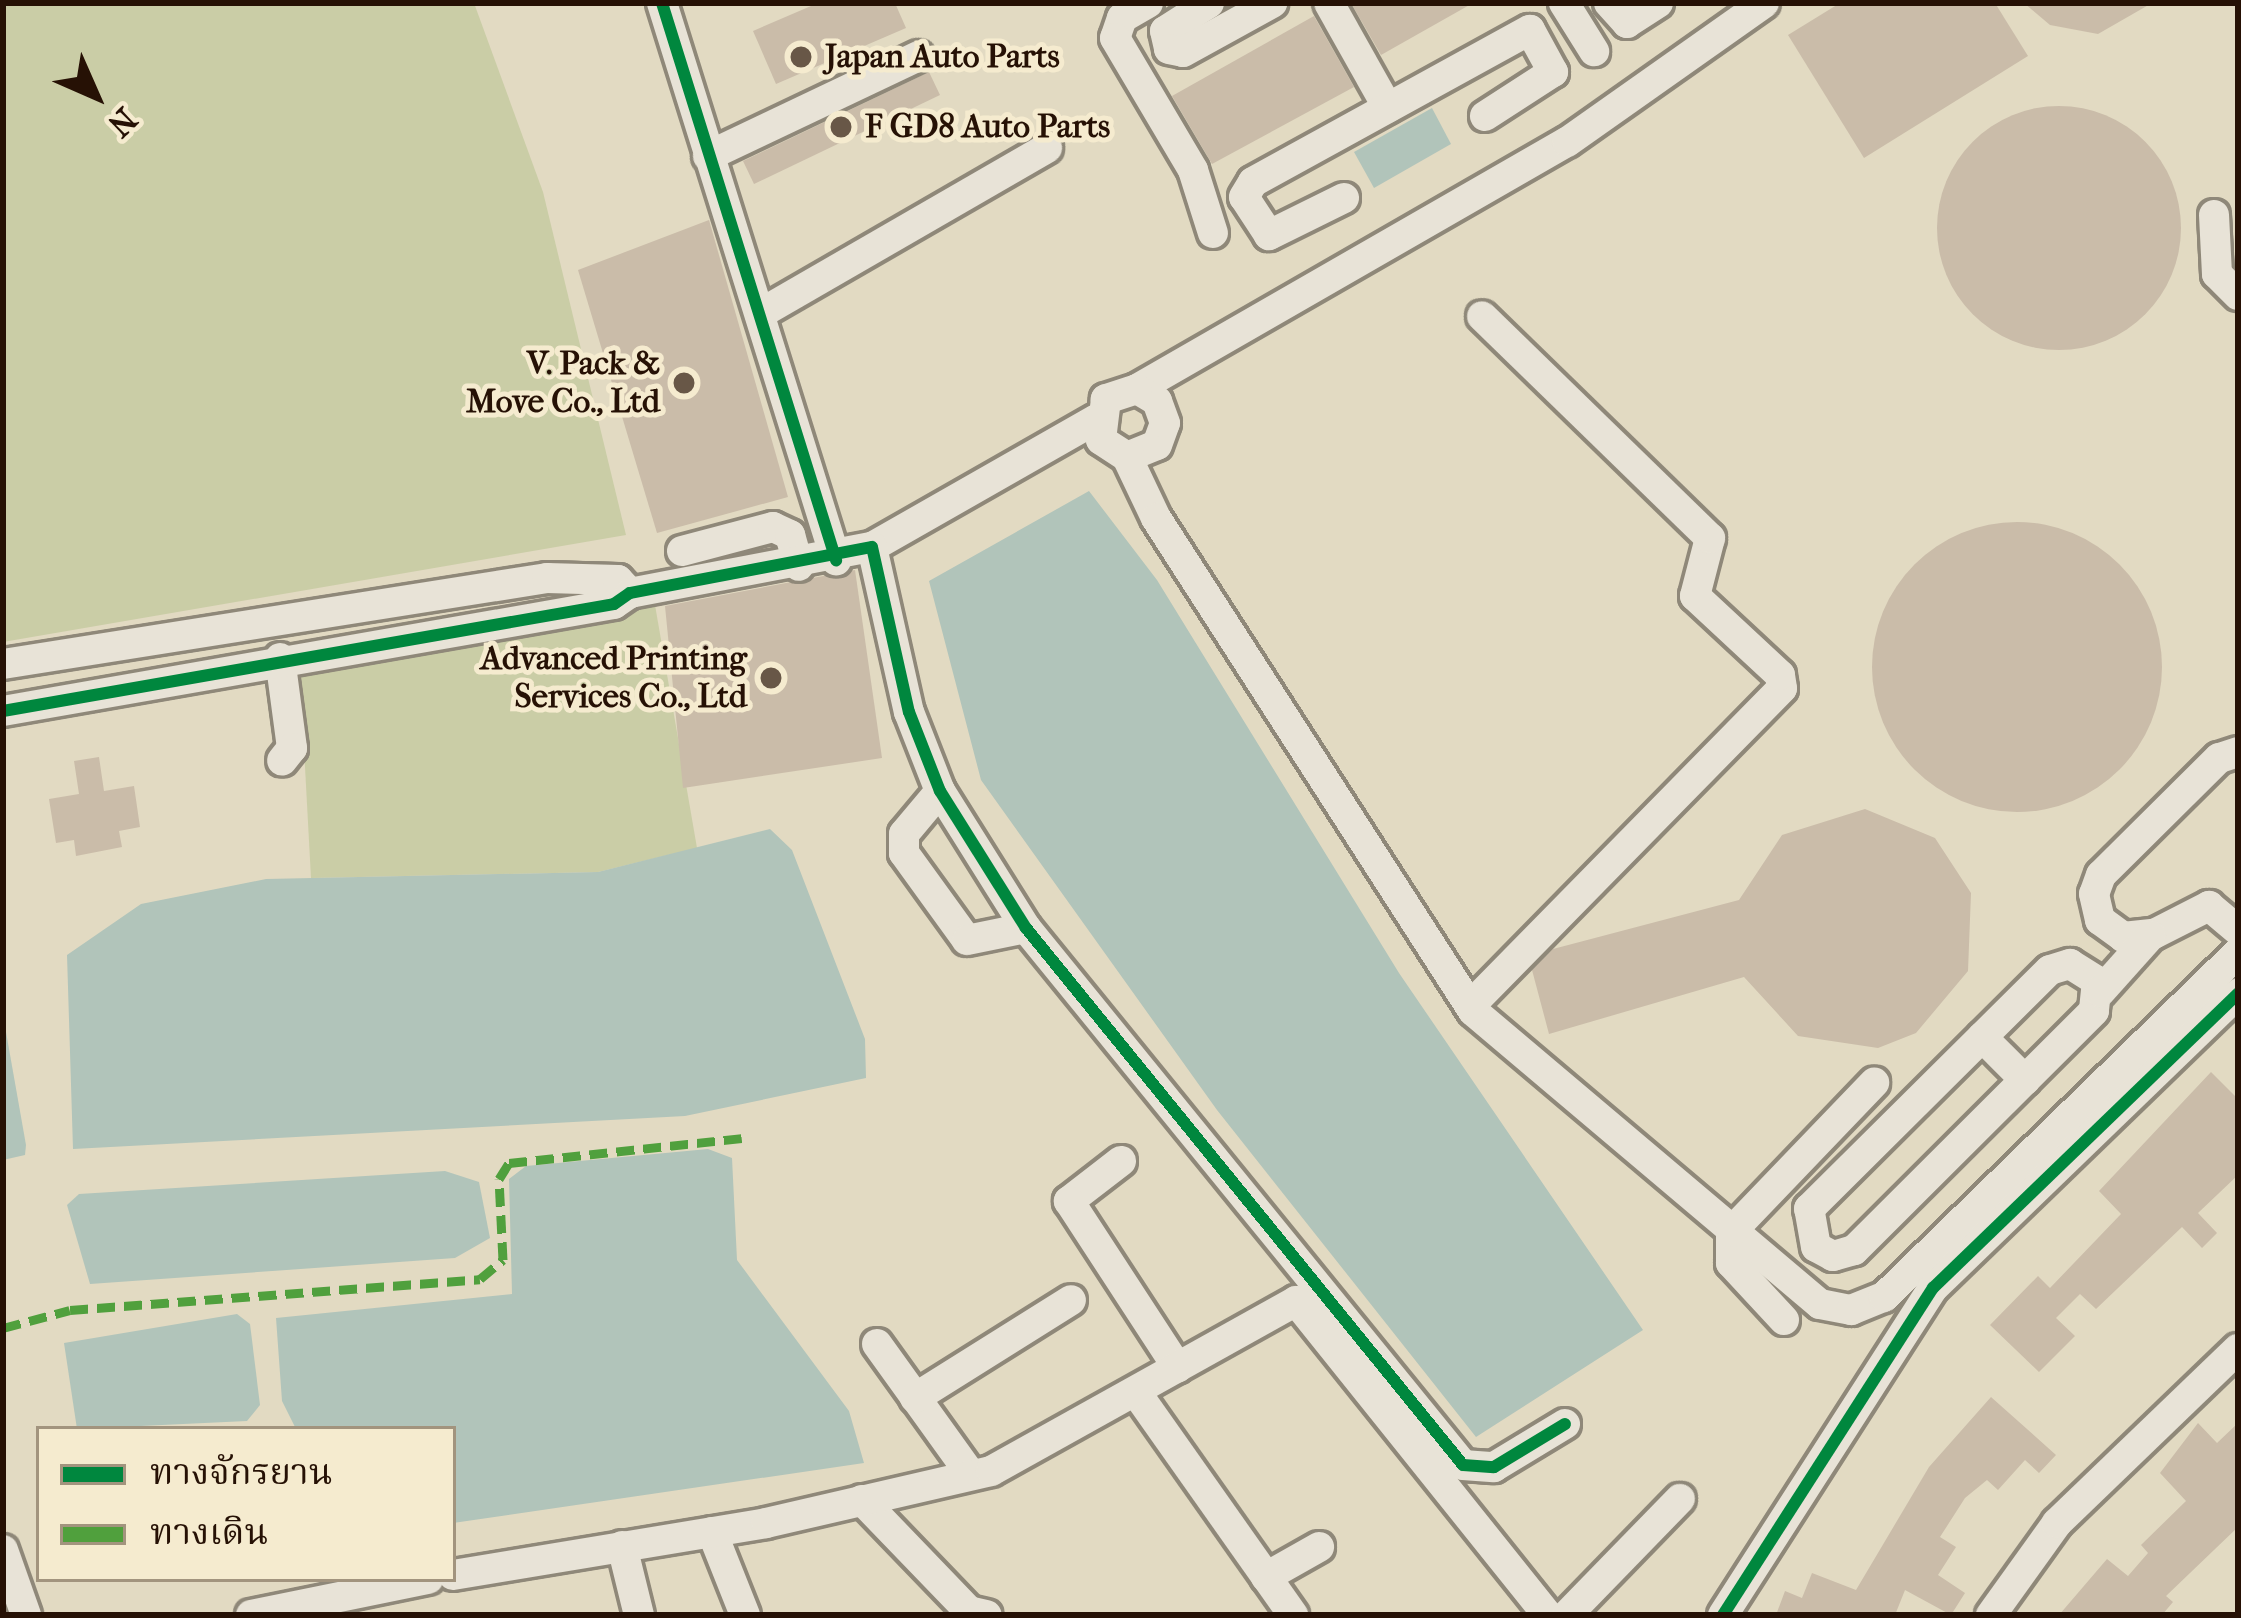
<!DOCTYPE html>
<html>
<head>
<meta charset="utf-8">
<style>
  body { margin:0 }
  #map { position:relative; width:2241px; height:1618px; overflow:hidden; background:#e2dac2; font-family:"IM FELL French Canon","Noto Serif Thai",serif }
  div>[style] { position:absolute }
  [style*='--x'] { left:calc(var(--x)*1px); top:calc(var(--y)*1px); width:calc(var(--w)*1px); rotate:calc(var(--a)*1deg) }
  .green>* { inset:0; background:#cacda6 }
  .water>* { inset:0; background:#b1c4ba }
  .building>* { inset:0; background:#cabca9 }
  .round { border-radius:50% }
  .roads { filter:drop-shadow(3px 0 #8f8879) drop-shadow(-3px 0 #8f8879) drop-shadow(0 3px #8f8879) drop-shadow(0 -3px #8f8879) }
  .minor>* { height:30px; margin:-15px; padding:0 15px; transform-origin:15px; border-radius:15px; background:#e8e3d7 }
  .quiet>* { height:9px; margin-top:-4.5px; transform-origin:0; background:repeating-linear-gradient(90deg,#50a03d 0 18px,transparent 0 27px) }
  .cycleway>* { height:12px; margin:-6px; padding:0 6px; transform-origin:6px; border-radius:6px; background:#00873e }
  .dots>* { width:33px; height:33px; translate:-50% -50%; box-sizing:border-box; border:6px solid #f5ebcf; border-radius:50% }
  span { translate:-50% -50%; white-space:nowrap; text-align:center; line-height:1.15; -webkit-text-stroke:10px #f5ebcf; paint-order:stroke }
  .poi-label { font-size:33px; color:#261105; font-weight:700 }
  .left { translate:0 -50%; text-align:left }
  .right { translate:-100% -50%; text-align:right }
  .frame { position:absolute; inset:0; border:6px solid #261105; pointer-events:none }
  .legend { position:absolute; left:36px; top:1426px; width:420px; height:156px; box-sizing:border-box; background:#f5ebcf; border:3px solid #a2947e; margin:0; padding:15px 21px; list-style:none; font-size:36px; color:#261105 }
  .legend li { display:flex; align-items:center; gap:24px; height:60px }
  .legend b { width:60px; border:3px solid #a2947e }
  .north { position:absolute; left:36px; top:36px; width:120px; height:120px; -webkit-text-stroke:9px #f5ebcf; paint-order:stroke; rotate:135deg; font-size:33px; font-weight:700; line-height:48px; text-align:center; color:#261105 }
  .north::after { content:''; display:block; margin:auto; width:42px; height:54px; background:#261105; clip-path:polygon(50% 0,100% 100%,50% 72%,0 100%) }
</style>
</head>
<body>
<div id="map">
  <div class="green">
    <div style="clip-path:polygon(3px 3px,474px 3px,543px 192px,626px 535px,3px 642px)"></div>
    <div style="clip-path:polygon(655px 605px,697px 848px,598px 872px,311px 878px,300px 674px)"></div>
  </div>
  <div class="water">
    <div style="clip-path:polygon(1432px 108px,1451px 144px,1374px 188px,1354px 152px)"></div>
    <div style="clip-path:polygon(1089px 491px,1157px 580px,1399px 973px,1643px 1330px,1476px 1437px,1217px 1110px,981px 780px,929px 581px)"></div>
    <div style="clip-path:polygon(770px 829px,792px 850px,865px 1039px,866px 1078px,685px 1116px,73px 1149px,67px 955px,141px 904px,266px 879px,598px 872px)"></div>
    <div style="clip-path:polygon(3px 1015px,26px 1145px,25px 1155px,3px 1160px)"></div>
    <div style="clip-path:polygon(708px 1149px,732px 1158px,737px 1260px,849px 1411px,864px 1463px,453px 1523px,453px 1429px,296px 1429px,282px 1401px,276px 1318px,512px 1294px,509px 1179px,526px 1166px)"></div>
    <div style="clip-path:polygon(445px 1171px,479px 1182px,490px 1238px,455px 1258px,90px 1284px,67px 1205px,79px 1194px)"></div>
    <div style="clip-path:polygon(237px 1314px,250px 1324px,260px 1405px,247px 1421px,77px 1429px,64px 1343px)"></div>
  </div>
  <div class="building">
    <div style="clip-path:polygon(818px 3px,895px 3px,906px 28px,776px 84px,753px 31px)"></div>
    <div style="clip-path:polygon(1351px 3px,1473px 3px,1381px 55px)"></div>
    <div style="clip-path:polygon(1840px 3px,1995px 3px,2028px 56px,1864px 158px,1788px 35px)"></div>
    <div style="clip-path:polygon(2024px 3px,2152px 3px,2098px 34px,2050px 25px)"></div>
    <div style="clip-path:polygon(1314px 16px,1354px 87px,1212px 164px,1172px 96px)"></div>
    <div style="clip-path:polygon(929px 72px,940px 95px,754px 184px,743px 161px)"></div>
    <div class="round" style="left:1937px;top:106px;width:244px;height:244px"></div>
    <div style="clip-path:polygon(709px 220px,788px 497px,657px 533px,578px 270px)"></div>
    <div class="round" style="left:1872px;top:522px;width:290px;height:290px"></div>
    <div style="clip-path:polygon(855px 570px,882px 758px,683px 788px,665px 606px)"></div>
    <div style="clip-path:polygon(99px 757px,104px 791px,134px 786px,140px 827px,119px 831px,122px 847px,76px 856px,74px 840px,56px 843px,49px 799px,79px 794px,74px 761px)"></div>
    <div style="clip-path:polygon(1865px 809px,1935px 838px,1971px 893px,1968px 971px,1916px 1033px,1878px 1048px,1798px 1036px,1744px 977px,1549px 1034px,1532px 970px,1553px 949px,1739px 900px,1782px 835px)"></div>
    <div style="clip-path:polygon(2211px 1072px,2238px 1099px,2238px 1175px,2198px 1213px,2217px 1233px,2202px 1248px,2182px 1227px,2096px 1309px,2080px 1294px,2056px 1318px,2075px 1336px,2039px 1372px,1990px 1325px,2038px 1276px,2050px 1288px,2121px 1214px,2099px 1191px)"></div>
    <div style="clip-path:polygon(1991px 1397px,2056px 1455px,2039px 1473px,2025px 1460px,1998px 1490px,1987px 1480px,1965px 1498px,1940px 1537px,1956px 1547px,1938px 1575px,1965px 1593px,1951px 1615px,1905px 1590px,1895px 1615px,1776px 1615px,1785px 1591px,1802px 1598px,1812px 1573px,1856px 1590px,1929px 1467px)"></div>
    <div style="clip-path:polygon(2198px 1423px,2217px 1443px,2238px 1423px,2238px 1527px,2166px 1596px,2173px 1602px,2162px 1615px,2059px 1615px,2107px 1559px,2128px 1576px,2148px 1553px,2141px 1545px,2186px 1501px,2160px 1473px)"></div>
  </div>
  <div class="roads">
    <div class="minor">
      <div style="--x:662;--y:3;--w:584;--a:72.65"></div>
      <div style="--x:1148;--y:3;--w:30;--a:150"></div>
      <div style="--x:1122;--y:18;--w:21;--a:109"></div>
      <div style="--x:1115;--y:38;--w:153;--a:59.4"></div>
      <div style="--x:1193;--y:170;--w:66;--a:72.4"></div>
      <div style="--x:1209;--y:3;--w:52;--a:147.5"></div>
      <div style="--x:1165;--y:31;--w:18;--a:77"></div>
      <div style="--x:1169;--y:49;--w:14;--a:12"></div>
      <div style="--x:1183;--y:52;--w:102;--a:-28.8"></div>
      <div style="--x:1329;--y:3;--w:120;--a:60.7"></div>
      <div style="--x:1564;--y:3;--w:57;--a:58"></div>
      <div style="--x:1609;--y:3;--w:27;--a:48"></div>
      <div style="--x:1627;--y:23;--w:37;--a:-33"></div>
      <div style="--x:708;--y:156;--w:233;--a:-25.4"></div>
      <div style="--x:1344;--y:198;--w:84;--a:153.7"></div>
      <div style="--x:1269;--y:235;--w:45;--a:-123.3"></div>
      <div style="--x:1244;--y:197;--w:17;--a:-59"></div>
      <div style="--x:1253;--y:182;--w:316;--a:-28.8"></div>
      <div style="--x:1530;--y:30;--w:48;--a:61.3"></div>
      <div style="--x:1553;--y:72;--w:81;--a:147.1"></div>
      <div style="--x:2214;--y:215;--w:59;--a:87.1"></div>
      <div style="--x:2217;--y:274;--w:30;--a:45"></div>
      <div style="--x:763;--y:312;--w:328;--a:-30"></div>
      <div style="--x:1137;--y:389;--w:496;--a:-29.9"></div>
      <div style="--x:1567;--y:142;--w:241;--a:-35.2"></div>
      <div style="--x:1127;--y:457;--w:32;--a:-22"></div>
      <div style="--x:1157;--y:445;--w:23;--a:-70"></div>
      <div style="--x:1165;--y:423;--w:23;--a:-110"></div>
      <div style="--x:1157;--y:401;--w:23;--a:-149"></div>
      <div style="--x:1137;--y:389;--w:33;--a:162"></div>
      <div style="--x:1106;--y:399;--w:41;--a:97"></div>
      <div style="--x:1101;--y:440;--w:31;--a:33"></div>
      <div style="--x:1127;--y:457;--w:68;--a:64.6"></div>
      <div style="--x:1156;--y:518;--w:586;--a:57.26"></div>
      <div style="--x:1473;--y:1011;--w:454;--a:40.2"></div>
      <div style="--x:1820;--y:1304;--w:32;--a:11"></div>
      <div style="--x:1851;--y:1310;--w:35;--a:-22"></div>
      <div style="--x:1884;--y:1297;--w:494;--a:-44.2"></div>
      <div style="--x:872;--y:547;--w:258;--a:-29.7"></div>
      <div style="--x:682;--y:551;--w:94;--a:-14.8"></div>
      <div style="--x:773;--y:527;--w:19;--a:25"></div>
      <div style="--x:790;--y:535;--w:32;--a:74"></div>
      <div style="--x:280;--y:658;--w:91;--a:82.4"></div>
      <div style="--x:292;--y:748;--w:16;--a:128"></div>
      <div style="--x:3;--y:664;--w:551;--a:-8.98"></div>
      <div style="--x:547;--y:578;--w:71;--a:1.6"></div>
      <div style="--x:618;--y:580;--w:18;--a:47"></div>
      <div style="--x:3;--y:711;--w:620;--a:-9.93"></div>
      <div style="--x:614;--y:604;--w:19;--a:-35"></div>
      <div style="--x:630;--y:593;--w:246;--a:-10.8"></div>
      <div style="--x:872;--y:547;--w:169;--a:77.4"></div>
      <div style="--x:909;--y:712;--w:85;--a:68.6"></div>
      <div style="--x:940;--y:791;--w:162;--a:57.9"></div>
      <div style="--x:1026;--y:928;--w:692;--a:50.86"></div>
      <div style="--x:1463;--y:1465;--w:31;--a:4"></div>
      <div style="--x:1494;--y:1467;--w:83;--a:-31.2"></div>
      <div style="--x:2238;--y:752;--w:20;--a:162"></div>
      <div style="--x:2219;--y:758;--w:166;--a:135.2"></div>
      <div style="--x:2101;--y:875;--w:20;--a:110"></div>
      <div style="--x:2094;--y:894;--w:27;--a:77"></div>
      <div style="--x:2100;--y:920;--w:29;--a:36"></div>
      <div style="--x:2123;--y:937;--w:31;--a:-6"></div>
      <div style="--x:2154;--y:934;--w:62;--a:-27"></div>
      <div style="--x:2209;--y:906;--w:38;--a:40"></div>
      <div style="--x:940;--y:791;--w:56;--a:129.9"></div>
      <div style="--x:904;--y:834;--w:19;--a:90"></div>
      <div style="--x:904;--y:853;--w:107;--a:54.1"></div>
      <div style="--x:967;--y:940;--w:60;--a:-11.5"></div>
      <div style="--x:2070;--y:964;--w:32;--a:32"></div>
      <div style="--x:2097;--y:981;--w:30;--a:96"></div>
      <div style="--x:2094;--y:1011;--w:339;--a:135.1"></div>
      <div style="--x:1854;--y:1250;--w:22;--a:164"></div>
      <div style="--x:1833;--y:1256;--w:19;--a:-152"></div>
      <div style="--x:1816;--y:1247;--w:39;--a:-100"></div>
      <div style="--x:1809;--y:1209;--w:339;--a:-44.8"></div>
      <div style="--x:2050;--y:970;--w:21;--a:-17"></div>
      <div style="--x:2100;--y:992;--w:76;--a:-48.2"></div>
      <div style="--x:1470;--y:1006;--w:445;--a:-45.5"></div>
      <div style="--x:1782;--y:688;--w:13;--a:-99"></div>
      <div style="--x:1780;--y:675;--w:116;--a:-137.1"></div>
      <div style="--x:1695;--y:596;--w:60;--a:-75.5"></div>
      <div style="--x:1710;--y:538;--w:318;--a:-135.8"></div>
      <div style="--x:1982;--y:1037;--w:61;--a:45"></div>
      <div style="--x:1121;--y:1161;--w:66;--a:142.4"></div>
      <div style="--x:1069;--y:1201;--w:199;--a:56.9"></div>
      <div style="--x:1784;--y:1320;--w:78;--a:-132.9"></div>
      <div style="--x:1731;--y:1263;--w:31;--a:-90"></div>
      <div style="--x:1731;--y:1232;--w:207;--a:-46.2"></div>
      <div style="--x:877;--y:1344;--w:161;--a:54.3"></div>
      <div style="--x:1138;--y:1395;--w:269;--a:54.8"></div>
      <div style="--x:915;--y:1398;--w:184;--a:-32.1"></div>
      <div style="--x:862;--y:1500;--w:154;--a:46.1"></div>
      <div style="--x:969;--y:1611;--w:18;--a:13"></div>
      <div style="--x:712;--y:1532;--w:89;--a:68.3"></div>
      <div style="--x:622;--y:1546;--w:71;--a:76.2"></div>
      <div style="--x:3;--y:1550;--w:69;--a:70.5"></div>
      <div style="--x:453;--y:1575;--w:317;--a:-9.4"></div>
      <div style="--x:766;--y:1523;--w:231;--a:-13"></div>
      <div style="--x:991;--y:1471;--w:349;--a:-29.1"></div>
      <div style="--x:1296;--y:1301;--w:403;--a:51.3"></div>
      <div style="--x:1266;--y:1577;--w:61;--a:-29.5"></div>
      <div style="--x:251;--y:1615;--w:181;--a:-11.5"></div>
      <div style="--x:1567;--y:1615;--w:162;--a:-45.8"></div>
      <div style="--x:1723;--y:1615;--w:389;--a:-57.3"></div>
      <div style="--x:1933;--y:1288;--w:424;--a:-44"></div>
      <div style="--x:1991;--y:1615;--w:113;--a:-54.3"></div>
      <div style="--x:2057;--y:1523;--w:251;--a:-43.9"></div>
    </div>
  </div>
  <div class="quiet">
    <div style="--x:3;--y:1328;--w:69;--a:-15"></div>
    <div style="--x:70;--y:1310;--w:411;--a:-4.3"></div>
    <div style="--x:480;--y:1279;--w:30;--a:-40"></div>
    <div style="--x:503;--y:1260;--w:81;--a:-92.8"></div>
    <div style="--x:499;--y:1179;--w:19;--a:-58"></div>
    <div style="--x:509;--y:1163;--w:234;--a:-6.1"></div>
  </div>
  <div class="cycleway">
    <div style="--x:662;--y:3;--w:584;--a:72.65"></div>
    <div style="--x:3;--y:711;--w:620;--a:-9.93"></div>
    <div style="--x:614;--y:604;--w:19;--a:-35"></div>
    <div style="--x:630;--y:593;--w:246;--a:-10.8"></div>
    <div style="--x:872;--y:547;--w:169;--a:77.4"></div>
    <div style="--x:909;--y:712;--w:85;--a:68.6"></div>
    <div style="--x:940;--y:791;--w:162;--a:57.9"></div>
    <div style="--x:1026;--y:928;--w:692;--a:50.86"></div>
    <div style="--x:1463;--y:1465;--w:31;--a:4"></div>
    <div style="--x:1494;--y:1467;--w:83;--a:-31.2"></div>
    <div style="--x:1723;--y:1615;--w:389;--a:-57.3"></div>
    <div style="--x:1933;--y:1288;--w:424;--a:-44"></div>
  </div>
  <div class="dots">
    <div style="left:801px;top:57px;background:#685747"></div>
    <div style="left:841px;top:127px;background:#685747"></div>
    <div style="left:684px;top:383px;background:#685747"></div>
    <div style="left:771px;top:678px;background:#685747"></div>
  </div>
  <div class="poi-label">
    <span class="left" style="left:825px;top:57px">Japan Auto Parts</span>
    <span class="left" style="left:865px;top:127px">F GD8 Auto Parts</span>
    <span class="right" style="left:660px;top:383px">V. Pack &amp;<br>Move Co., Ltd</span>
    <span class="right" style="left:747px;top:678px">Advanced Printing<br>Services Co., Ltd</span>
  </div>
  <div class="frame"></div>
  <ul class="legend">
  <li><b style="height:15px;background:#00873e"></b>ทางจักรยาน</li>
  <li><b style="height:15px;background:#50a03d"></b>ทางเดิน</li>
  </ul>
  <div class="north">N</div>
</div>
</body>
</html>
